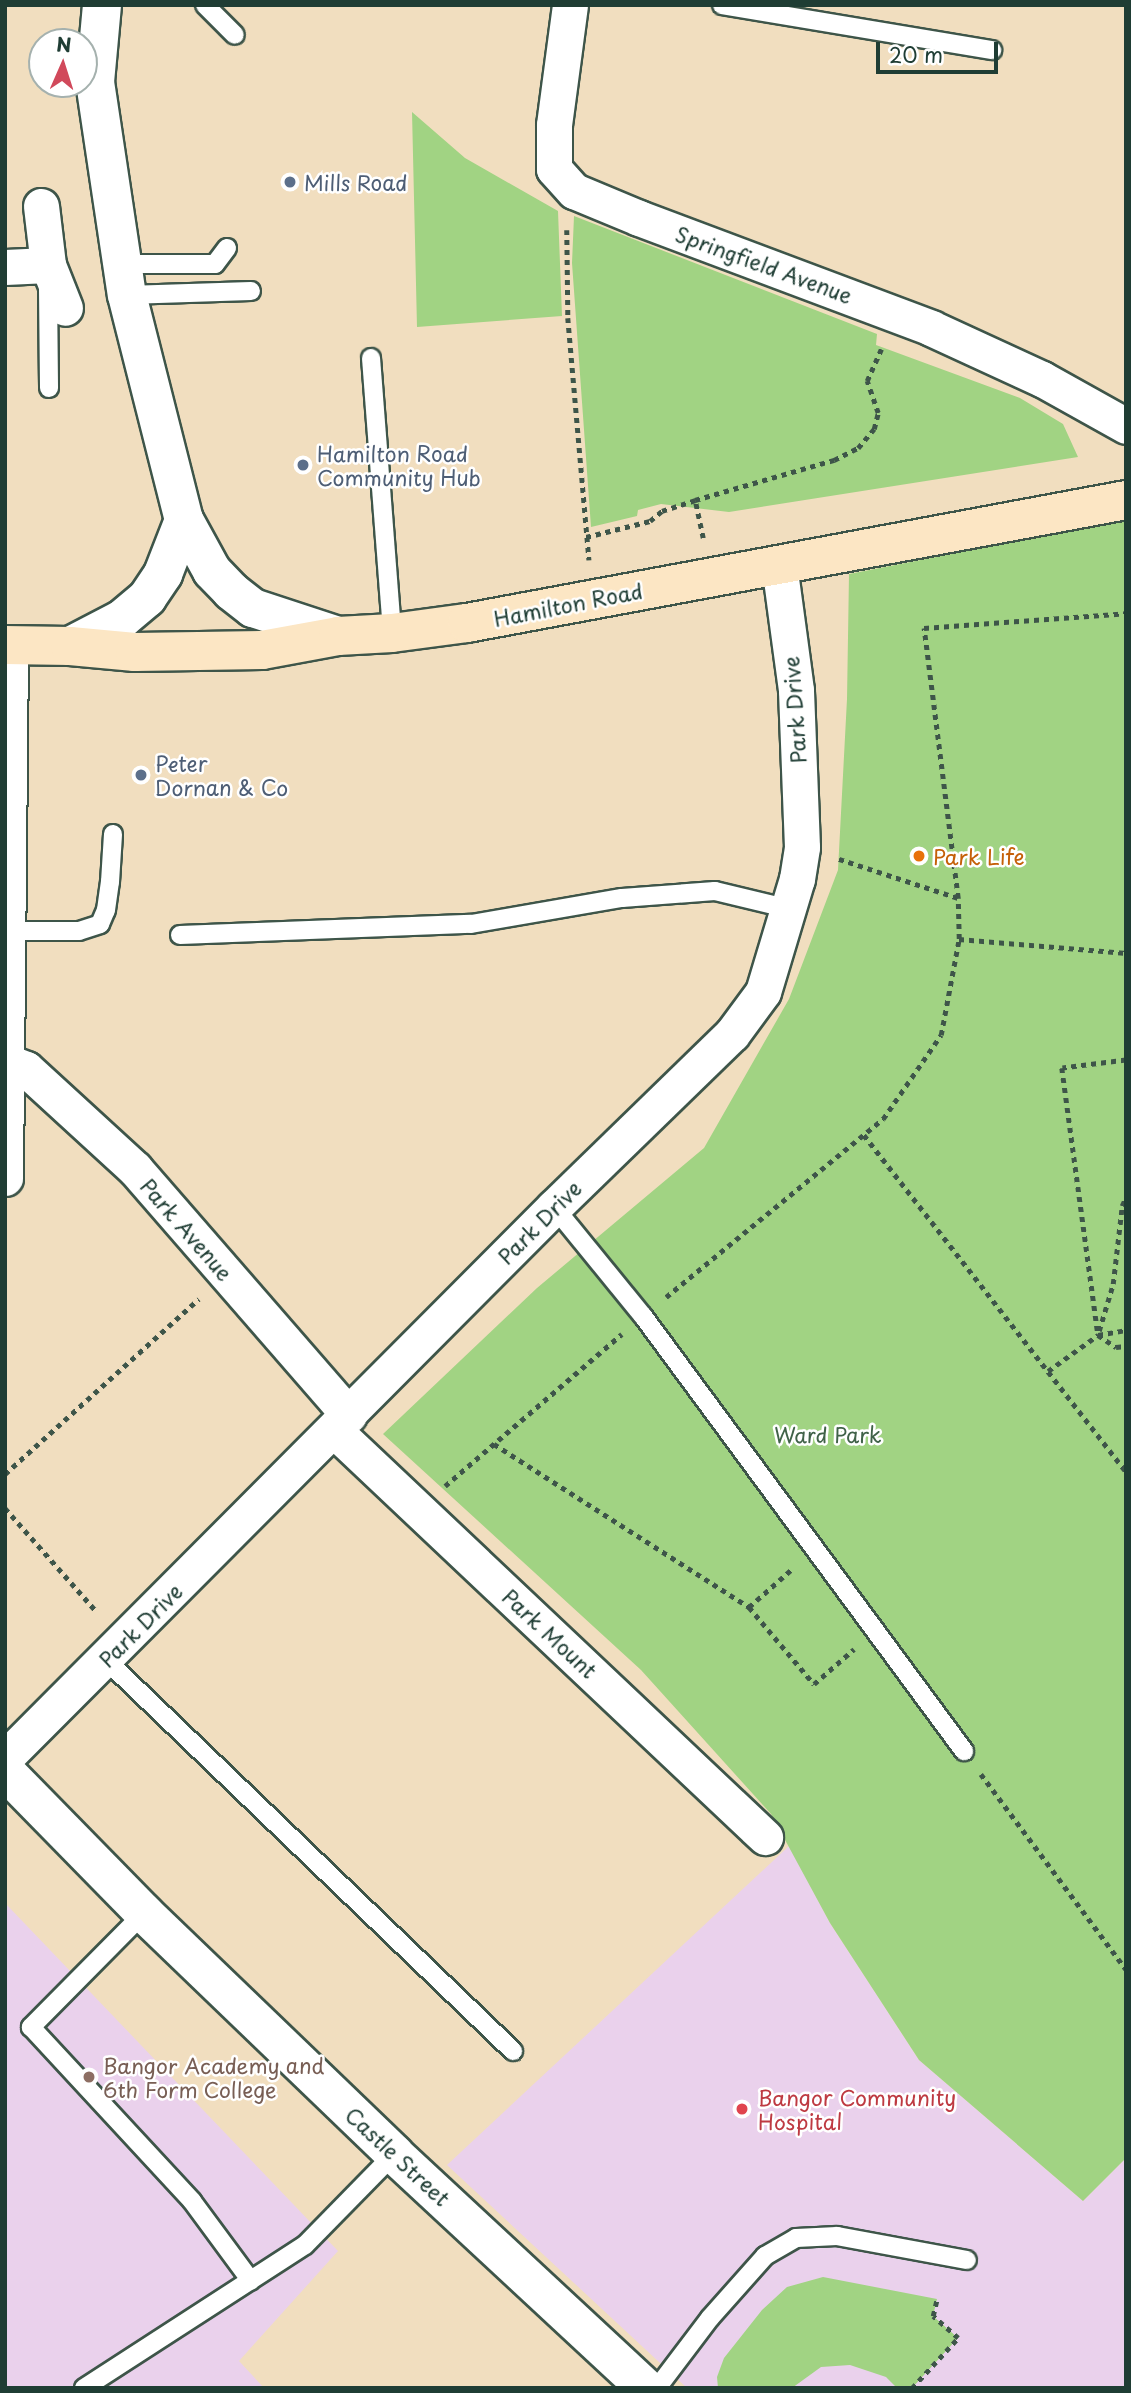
<!DOCTYPE html>
<html>
<head>
<meta charset="utf-8">
<style>
  body { margin:0 }
  #map { position:relative; width:1131px; height:2393px; overflow:hidden; background:#f1debf; font-family:"Playpen Sans",sans-serif }
  div>[style] { position:absolute }
  [style*='--x'] { left:calc(var(--x)*1px); top:calc(var(--y)*1px); width:calc(var(--w)*1px); rotate:calc(var(--a)*1deg) }
  .built>* { inset:0; background:#ead1ec }
  .green>* { inset:0; background:#a1d383 }
  .path>* { height:4.5px; margin-top:-2.25px; transform-origin:0; background:repeating-linear-gradient(90deg,#3e5549 0 5px,transparent 0 10px) }
  .roads { filter:drop-shadow(2px 0 #3e5549) drop-shadow(-2px 0 #3e5549) drop-shadow(0 2px #3e5549) drop-shadow(0 -2px #3e5549) }
  .service>* { height:18px; margin:-9px; padding:0 9px; transform-origin:9px; border-radius:9px; background:#fff }
  .minor>* { height:35px; margin:-17.5px; padding:0 17.5px; transform-origin:17.5px; border-radius:17.5px; background:#fff }
  .tertiary>* { height:38px; margin:-19px; padding:0 19px; transform-origin:19px; border-radius:19px; background:#fff }
  .secondary>* { height:38px; margin:-19px; padding:0 19px; transform-origin:19px; border-radius:19px; background:#fce6c4 }
  .dots>* { width:19px; height:19px; translate:-50% -50%; box-sizing:border-box; border:4px solid #fff; border-radius:50% }
  span { translate:-50% -50%; white-space:nowrap; text-align:center; line-height:1.15; -webkit-text-stroke:5px #fff; paint-order:stroke }
  .service-label { font-size:21px; color:#4e5e75 }
  .left { translate:0 -50%; text-align:left }
  .street-label { font-size:21px; color:#1f3d34 }
  .food-label { font-size:21px; color:#c56008 }
  .park-label { font-size:21px; color:#406248 }
  .education-label { font-size:21px; color:#785e54 }
  .health-label { font-size:21px; color:#be3a42 }
  .frame { position:absolute; inset:0; border:7px solid #1f3d34; pointer-events:none }
  .north { position:absolute; left:28px; top:28px; width:70px; height:70px; box-sizing:border-box; background:#fff; border:2px solid #a5b1ae; border-radius:50%; rotate:3deg; font-size:19px; font-weight:700; line-height:28px; text-align:center; color:#1f3d34 }
  .north::after { content:''; display:block; margin:auto; width:24px; height:32px; background:#d1495b; clip-path:polygon(50% 0,100% 100%,50% 72%,0 100%) }
  .scale { position:absolute; left:876px; top:42px; width:122px; height:32px; box-sizing:border-box; border:4px solid #1f3d34; border-top:0; padding-left:9px; font-size:21px; line-height:24px; white-space:nowrap; color:#1f3d34; -webkit-text-stroke:5px #fff; paint-order:stroke }
</style>
</head>
<body>
<div id="map">
  <div class="built">
    <div style="clip-path:polygon(789px 1846px,830px 1923px,919px 2060px,1083px 2201px,1126px 2158px,1126px 2388px,687px 2388px,447px 2165px)"></div>
    <div style="clip-path:polygon(5px 1903px,338px 2251px,239px 2361px,264px 2388px,5px 2388px)"></div>
  </div>
  <div class="green">
    <div style="clip-path:polygon(412px 112px,465px 158px,558px 211px,562px 316px,417px 327px)"></div>
    <div style="clip-path:polygon(574px 216px,877px 334px,876px 345px,1020px 398px,1063px 424px,1078px 457px,729px 512px,661px 504px,638px 510px,637px 516px,591px 527px,572px 263px)"></div>
    <div style="clip-path:polygon(1126px 520px,1126px 2158px,1083px 2201px,919px 2060px,830px 1923px,771px 1814px,641px 1670px,383px 1434px,537px 1288px,704px 1148px,789px 999px,838px 870px,847px 699px,849px 574px)"></div>
    <div style="clip-path:polygon(823px 2277px,937px 2299px,933px 2316px,958px 2338px,912px 2388px,897px 2388px,886px 2377px,850px 2365px,821px 2367px,792px 2388px,718px 2388px,717px 2377px,724px 2358px,762px 2310px,787px 2287px)"></div>
  </div>
  <div class="path">
    <div style="--x:567;--y:230;--w:88;--a:89.3"></div>
    <div style="--x:568;--y:318;--w:243;--a:85"></div>
    <div style="--x:586;--y:537;--w:66;--a:-14"></div>
    <div style="--x:650;--y:521;--w:16;--a:-40"></div>
    <div style="--x:662;--y:511;--w:35;--a:-18"></div>
    <div style="--x:703;--y:538;--w:39;--a:-102"></div>
    <div style="--x:695;--y:500;--w:145;--a:-16.1"></div>
    <div style="--x:834;--y:460;--w:27;--a:-27"></div>
    <div style="--x:858;--y:448;--w:25;--a:-50"></div>
    <div style="--x:874;--y:429;--w:16;--a:-76"></div>
    <div style="--x:878;--y:413;--w:34;--a:-109"></div>
    <div style="--x:867;--y:381;--w:35;--a:-66"></div>
    <div style="--x:839;--y:859;--w:125;--a:18.1"></div>
    <div style="--x:959;--y:939;--w:168;--a:4.8"></div>
    <div style="--x:1126;--y:1060;--w:64;--a:172.9"></div>
    <div style="--x:1062;--y:1068;--w:269;--a:82.3"></div>
    <div style="--x:1098;--y:1335;--w:22;--a:34"></div>
    <div style="--x:1116;--y:1347;--w:10;--a:-6"></div>
    <div style="--x:864;--y:1135;--w:426;--a:52.1"></div>
    <div style="--x:666;--y:1297;--w:281;--a:-39.4"></div>
    <div style="--x:883;--y:1119;--w:102;--a:-55.4"></div>
    <div style="--x:941;--y:1035;--w:98;--a:-79.4"></div>
    <div style="--x:959;--y:939;--w:41;--a:-91.4"></div>
    <div style="--x:958;--y:898;--w:272;--a:-97.2"></div>
    <div style="--x:924;--y:628;--w:203;--a:-4.2"></div>
    <div style="--x:1099;--y:1331;--w:49;--a:-73.4"></div>
    <div style="--x:1113;--y:1284;--w:79;--a:-83.4"></div>
    <div style="--x:1122;--y:1206;--w:10;--a:-66"></div>
    <div style="--x:1048;--y:1371;--w:62;--a:-35.8"></div>
    <div style="--x:1098;--y:1335;--w:28;--a:-10"></div>
    <div style="--x:494;--y:1444;--w:303;--a:32.6"></div>
    <div style="--x:749;--y:1607;--w:59;--a:-41.6"></div>
    <div style="--x:5;--y:1474;--w:261;--a:-42.1"></div>
    <div style="--x:445;--y:1486;--w:233;--a:-40.7"></div>
    <div style="--x:5;--y:1508;--w:139;--a:48.5"></div>
    <div style="--x:749;--y:1607;--w:101;--a:49.8"></div>
    <div style="--x:814;--y:1684;--w:53;--a:-41.2"></div>
    <div style="--x:981;--y:1774;--w:243;--a:53.4"></div>
    <div style="--x:912;--y:2388;--w:68;--a:-47.4"></div>
    <div style="--x:958;--y:2338;--w:33;--a:-139"></div>
    <div style="--x:933;--y:2316;--w:17;--a:-77"></div>
  </div>
  <div class="roads">
    <div class="service">
      <div style="--x:205;--y:5;--w:42;--a:45"></div>
      <div style="--x:722;--y:5;--w:274;--a:9.5"></div>
      <div style="--x:122;--y:264;--w:93;--a:0"></div>
      <div style="--x:215;--y:264;--w:20;--a:-53"></div>
      <div style="--x:48;--y:290;--w:98;--a:89.4"></div>
      <div style="--x:127;--y:295;--w:124;--a:-1.8"></div>
      <div style="--x:371;--y:358;--w:276;--a:85.6"></div>
      <div style="--x:8;--y:931;--w:71;--a:0"></div>
      <div style="--x:79;--y:931;--w:22;--a:-18"></div>
      <div style="--x:100;--y:924;--w:15;--a:-67"></div>
      <div style="--x:106;--y:910;--w:28;--a:-82"></div>
      <div style="--x:110;--y:882;--w:48;--a:-86.4"></div>
      <div style="--x:180;--y:935;--w:291;--a:-2.2"></div>
      <div style="--x:471;--y:924;--w:153;--a:-9.8"></div>
      <div style="--x:622;--y:898;--w:93;--a:-4.3"></div>
      <div style="--x:715;--y:891;--w:77;--a:13.5"></div>
      <div style="--x:554;--y:1207;--w:141;--a:50.8"></div>
      <div style="--x:643;--y:1316;--w:541;--a:53.58"></div>
      <div style="--x:105;--y:1659;--w:566;--a:43.85"></div>
      <div style="--x:144;--y:1913;--w:161;--a:134.7"></div>
      <div style="--x:31;--y:2027;--w:237;--a:47.2"></div>
      <div style="--x:192;--y:2201;--w:99;--a:53.6"></div>
      <div style="--x:84;--y:2388;--w:263;--a:-32.9"></div>
      <div style="--x:305;--y:2245;--w:127;--a:-45.6"></div>
      <div style="--x:657;--y:2388;--w:88;--a:-52.9"></div>
      <div style="--x:710;--y:2318;--w:83;--a:-48.4"></div>
      <div style="--x:765;--y:2256;--w:36;--a:-30"></div>
      <div style="--x:796;--y:2238;--w:41;--a:-2.8"></div>
      <div style="--x:837;--y:2236;--w:132;--a:10.5"></div>
    </div>
    <div class="minor">
      <div style="--x:570;--y:5;--w:121;--a:97.6"></div>
      <div style="--x:554;--y:125;--w:44;--a:90"></div>
      <div style="--x:554;--y:169;--w:30;--a:48"></div>
      <div style="--x:574;--y:191;--w:70;--a:22.6"></div>
      <div style="--x:639;--y:218;--w:312;--a:20.6"></div>
      <div style="--x:931;--y:328;--w:122;--a:24.7"></div>
      <div style="--x:1042;--y:379;--w:96;--a:29.2"></div>
      <div style="--x:41;--y:206;--w:59;--a:83.2"></div>
      <div style="--x:48;--y:265;--w:46;--a:68.4"></div>
      <div style="--x:5;--y:267;--w:43;--a:-2.7"></div>
      <div style="--x:8;--y:1062;--w:19;--a:21"></div>
      <div style="--x:26;--y:1069;--w:148;--a:42.5"></div>
      <div style="--x:135;--y:1169;--w:326;--a:49"></div>
      <div style="--x:5;--y:1178;--w:533;--a:-89.46"></div>
      <div style="--x:334;--y:1430;--w:593;--a:43.36"></div>
      <div style="--x:5;--y:1758;--w:778;--a:-45.1"></div>
      <div style="--x:554;--y:1207;--w:248;--a:-44.2"></div>
      <div style="--x:732;--y:1034;--w:52;--a:-53.6"></div>
      <div style="--x:763;--y:992;--w:118;--a:-73.3"></div>
      <div style="--x:797;--y:879;--w:32;--a:-81"></div>
      <div style="--x:802;--y:847;--w:157;--a:-92.2"></div>
      <div style="--x:796;--y:690;--w:127;--a:-97.7"></div>
    </div>
    <div class="tertiary">
      <div style="--x:102;--y:5;--w:77;--a:95.2"></div>
      <div style="--x:95;--y:82;--w:215;--a:81.5"></div>
      <div style="--x:127;--y:295;--w:232;--a:75.8"></div>
      <div style="--x:184;--y:520;--w:58;--a:61.2"></div>
      <div style="--x:212;--y:571;--w:28;--a:46"></div>
      <div style="--x:231;--y:591;--w:28;--a:38"></div>
      <div style="--x:253;--y:608;--w:89;--a:18.2"></div>
      <div style="--x:70;--y:646;--w:59;--a:-27.4"></div>
      <div style="--x:122;--y:619;--w:33;--a:-40"></div>
      <div style="--x:147;--y:598;--w:29;--a:-56"></div>
      <div style="--x:163;--y:574;--w:58;--a:-68.7"></div>
      <div style="--x:5;--y:1771;--w:199;--a:45.6"></div>
      <div style="--x:144;--y:1913;--w:347;--a:43.9"></div>
      <div style="--x:394;--y:2154;--w:344;--a:42.9"></div>
    </div>
    <div class="secondary">
      <div style="--x:5;--y:645;--w:65;--a:0.9"></div>
      <div style="--x:70;--y:646;--w:65;--a:5.3"></div>
      <div style="--x:135;--y:652;--w:127;--a:-0.9"></div>
      <div style="--x:262;--y:650;--w:77;--a:-10.4"></div>
      <div style="--x:338;--y:636;--w:54;--a:-3.2"></div>
      <div style="--x:392;--y:633;--w:76;--a:-7.6"></div>
      <div style="--x:467;--y:623;--w:670;--a:-10.57"></div>
    </div>
  </div>
  <div class="dots">
    <div style="left:290px;top:182px;background:#5c6f8a"></div>
    <div style="left:303px;top:465px;background:#5c6f8a"></div>
    <div style="left:141px;top:775px;background:#5c6f8a"></div>
    <div style="left:919px;top:856px;background:#e8710a"></div>
    <div style="left:89px;top:2077px;background:#8d6e63"></div>
    <div style="left:742px;top:2109px;background:#e0444e"></div>
  </div>
  <div class="service-label">
    <span class="left" style="left:304px;top:182px">Mills Road</span>
    <span class="left" style="left:317px;top:465px">Hamilton Road<br>Community Hub</span>
    <span class="left" style="left:155px;top:775px">Peter<br>Dornan &amp; Co</span>
  </div>
  <div class="street-label">
    <span style="left:764px;top:264px;rotate:20deg">Springfield Avenue</span>
    <span style="left:568px;top:604px;rotate:-11deg">Hamilton Road</span>
    <span style="left:794px;top:710px;rotate:-94deg">Park Drive</span>
    <span style="left:539px;top:1222px;rotate:-45deg">Park Drive</span>
    <span style="left:187px;top:1229px;rotate:49deg">Park Avenue</span>
    <span style="left:140px;top:1625px;rotate:-45deg">Park Drive</span>
    <span style="left:550px;top:1633px;rotate:43deg">Park Mount</span>
    <span style="left:398px;top:2156px;rotate:43deg">Castle Street</span>
  </div>
  <div class="food-label">
    <span class="left" style="left:933px;top:856px">Park Life</span>
  </div>
  <div class="park-label">
    <span style="left:828px;top:1434px">Ward Park</span>
  </div>
  <div class="education-label">
    <span class="left" style="left:103px;top:2077px">Bangor Academy and<br>6th Form College</span>
  </div>
  <div class="health-label">
    <span class="left" style="left:758px;top:2109px">Bangor Community<br>Hospital</span>
  </div>
  <div class="frame"></div>
  <div class="north">N</div>
  <div class="scale">20 m</div>
</div>
</body>
</html>
